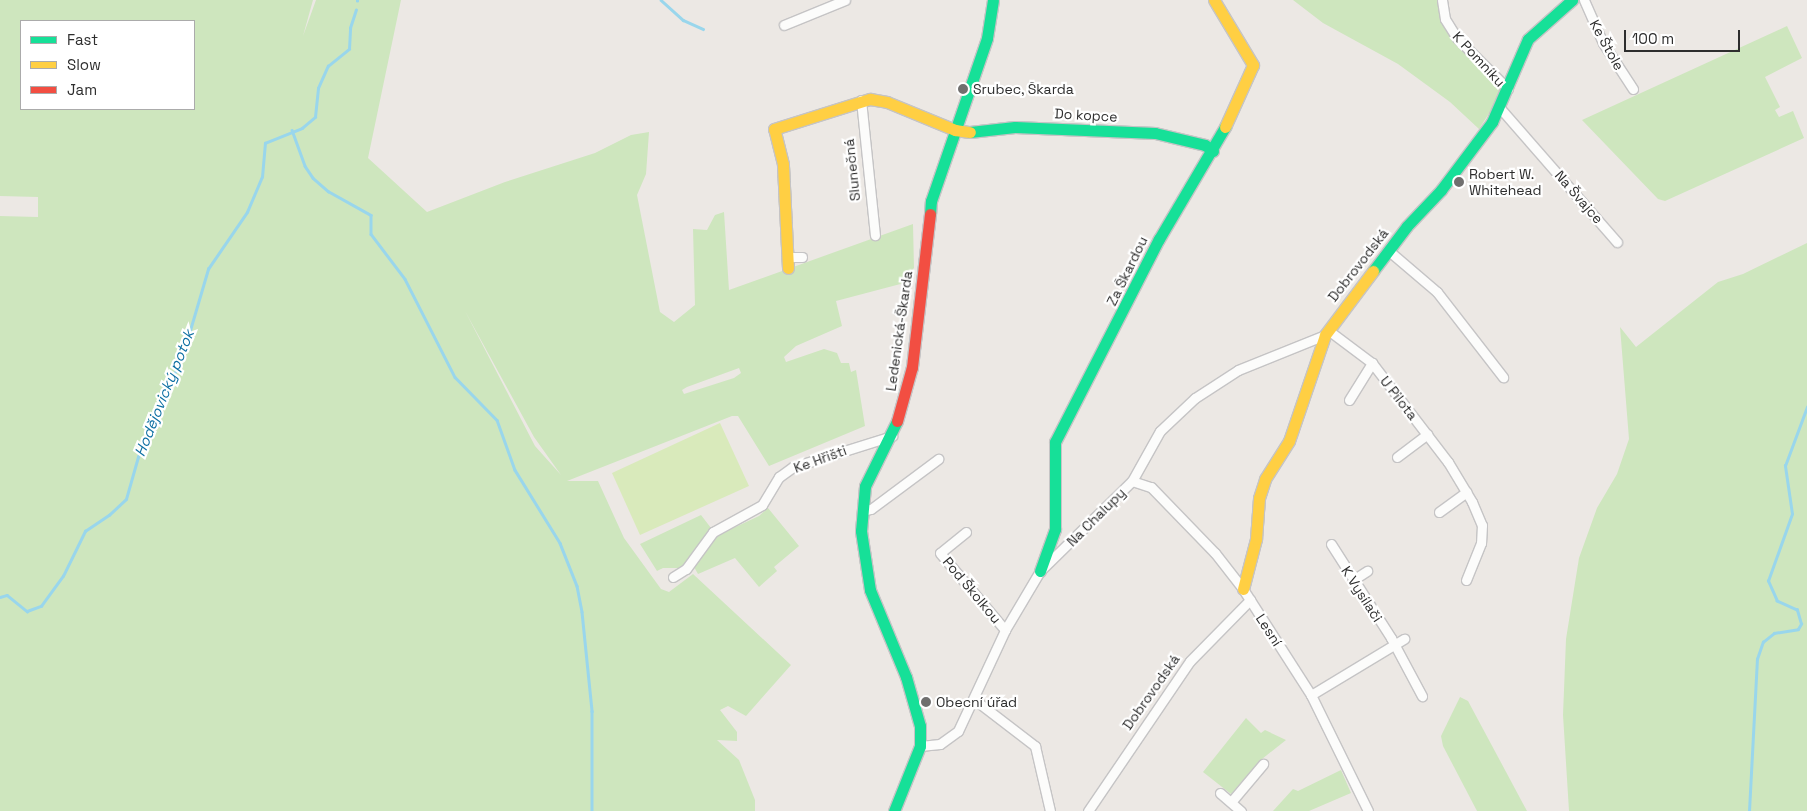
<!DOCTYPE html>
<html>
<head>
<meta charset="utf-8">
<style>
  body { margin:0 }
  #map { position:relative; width:1807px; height:811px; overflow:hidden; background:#ece8e4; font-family:"Space Grotesk",sans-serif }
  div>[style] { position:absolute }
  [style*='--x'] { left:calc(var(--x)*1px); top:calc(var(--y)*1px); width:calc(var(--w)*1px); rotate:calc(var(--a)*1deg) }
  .green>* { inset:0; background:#cee6be }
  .pitch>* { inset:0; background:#d9eabb }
  .stream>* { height:2.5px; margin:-1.25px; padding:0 1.25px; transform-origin:1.25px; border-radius:1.25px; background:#99d6ec }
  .roads { filter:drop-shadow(1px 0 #c5c4c5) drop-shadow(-1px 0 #c5c4c5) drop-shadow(0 1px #c5c4c5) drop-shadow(0 -1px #c5c4c5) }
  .street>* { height:9px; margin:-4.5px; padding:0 4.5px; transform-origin:4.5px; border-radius:4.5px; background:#fcfcfb }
  .fast>* { height:11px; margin:-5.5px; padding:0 5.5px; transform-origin:5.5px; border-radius:5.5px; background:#16e098 }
  .slow>* { height:11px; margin:-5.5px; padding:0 5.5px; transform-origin:5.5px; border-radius:5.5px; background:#ffcf43 }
  .jam>* { height:11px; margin:-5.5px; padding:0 5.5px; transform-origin:5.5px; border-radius:5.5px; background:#f24e42 }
  .dots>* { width:14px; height:14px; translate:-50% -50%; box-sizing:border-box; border:2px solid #fff; border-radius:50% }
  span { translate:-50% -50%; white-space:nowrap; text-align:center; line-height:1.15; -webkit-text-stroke:4.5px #fff; paint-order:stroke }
  .street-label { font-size:14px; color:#2e2e2e }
  .poi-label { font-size:14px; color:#2e2e2e }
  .left { translate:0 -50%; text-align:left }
  .water-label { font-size:15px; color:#0d6fa3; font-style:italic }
  .legend { position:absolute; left:20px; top:20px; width:175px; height:90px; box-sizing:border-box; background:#fff; border:1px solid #ababab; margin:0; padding:6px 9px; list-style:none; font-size:15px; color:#2e2e2e }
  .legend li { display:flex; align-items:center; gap:10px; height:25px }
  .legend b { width:25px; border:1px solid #ababab }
  .scale { position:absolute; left:1624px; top:30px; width:116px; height:22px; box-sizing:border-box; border:2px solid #2e2e2e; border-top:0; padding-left:6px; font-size:15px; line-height:18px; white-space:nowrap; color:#2e2e2e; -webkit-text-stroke:4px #fff; paint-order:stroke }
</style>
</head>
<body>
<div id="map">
  <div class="green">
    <div style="clip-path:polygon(evenodd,0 0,313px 0,303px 36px,316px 0,401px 0,368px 158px,427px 212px,505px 182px,595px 153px,631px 135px,649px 132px,646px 174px,637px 195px,660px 312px,674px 322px,695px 305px,693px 229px,707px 230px,715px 215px,724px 212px,729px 290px,913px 224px,914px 268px,907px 275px,908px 282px,836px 301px,842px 326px,796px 346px,784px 357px,786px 362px,824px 349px,837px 353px,841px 363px,849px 363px,851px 372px,856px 370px,865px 426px,769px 466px,738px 416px,732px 416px,567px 481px,598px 481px,624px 538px,661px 589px,669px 592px,693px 574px,791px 665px,746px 716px,728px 706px,720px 710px,737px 732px,737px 741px,717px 740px,739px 760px,755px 800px,755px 811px,0 811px,0 216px,38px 217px,38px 197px,0 196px,0 0,21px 21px,194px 21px,194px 109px,21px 109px,21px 21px,0 0,465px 311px,534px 437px,561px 475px,535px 446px,465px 311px,0 0,739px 368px,741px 373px,734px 378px,684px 394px,682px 390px,687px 387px,739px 368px)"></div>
    <div style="clip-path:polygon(1293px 0,1438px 0,1440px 14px,1501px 86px,1501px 95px,1479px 129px,1450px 102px,1398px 64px,1323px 23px)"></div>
    <div style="clip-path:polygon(1787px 26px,1802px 58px,1765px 77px,1780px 107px,1775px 110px,1779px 117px,1793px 111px,1804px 138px,1665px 201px,1658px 199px,1582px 120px)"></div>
    <div style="clip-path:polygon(1807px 243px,1807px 811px,1569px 811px,1563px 715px,1566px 639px,1579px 558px,1597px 508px,1617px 474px,1629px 439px,1620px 327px,1636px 347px,1718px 282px,1743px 274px)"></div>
    <div style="clip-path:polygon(768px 508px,799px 546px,774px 567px,777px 571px,759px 587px,735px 558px,698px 574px,694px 567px,714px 537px,759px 516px)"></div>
    <div style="clip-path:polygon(701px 515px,711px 528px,682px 568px,663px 568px,657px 571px,640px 544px)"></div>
    <div style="clip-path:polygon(1460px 697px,1468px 701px,1527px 811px,1477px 811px,1443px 746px,1441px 736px)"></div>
    <div style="clip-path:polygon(1246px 718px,1261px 733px,1265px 730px,1286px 740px,1262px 759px,1231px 794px,1203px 772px)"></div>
    <div style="clip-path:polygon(1341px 770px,1351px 793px,1309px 811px,1273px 811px,1293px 789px,1298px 791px)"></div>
  </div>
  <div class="pitch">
    <div style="clip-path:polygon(720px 423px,749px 486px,640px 535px,612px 473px)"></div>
  </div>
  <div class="stream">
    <div style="--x:661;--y:0;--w:30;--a:42"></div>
    <div style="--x:683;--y:20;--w:22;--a:24"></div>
    <div style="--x:357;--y:1;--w:1;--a:-90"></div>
    <div style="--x:292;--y:130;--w:38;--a:70"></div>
    <div style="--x:305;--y:166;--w:14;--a:56"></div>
    <div style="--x:313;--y:178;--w:20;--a:41"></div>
    <div style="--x:328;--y:191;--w:49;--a:29.2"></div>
    <div style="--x:371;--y:215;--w:19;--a:90"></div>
    <div style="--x:371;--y:234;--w:56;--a:52.9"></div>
    <div style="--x:405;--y:279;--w:110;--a:63"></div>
    <div style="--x:455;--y:377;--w:60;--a:45.7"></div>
    <div style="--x:497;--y:420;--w:53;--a:70.2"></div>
    <div style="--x:515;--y:470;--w:86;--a:58.3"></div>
    <div style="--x:560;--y:543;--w:46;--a:68.4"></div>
    <div style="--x:577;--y:586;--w:26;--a:79"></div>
    <div style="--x:582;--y:612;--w:100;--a:84.2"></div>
    <div style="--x:592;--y:711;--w:100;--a:90"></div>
    <div style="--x:0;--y:597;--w:7;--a:-16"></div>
    <div style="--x:7;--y:595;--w:26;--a:39"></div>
    <div style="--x:27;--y:611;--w:15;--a:-20"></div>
    <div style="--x:41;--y:606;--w:37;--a:-54"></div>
    <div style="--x:63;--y:576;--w:50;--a:-63.9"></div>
    <div style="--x:85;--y:531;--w:29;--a:-34"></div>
    <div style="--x:109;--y:515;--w:23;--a:-43"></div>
    <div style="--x:126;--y:499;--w:44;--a:-74.1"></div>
    <div style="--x:138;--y:457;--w:112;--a:-66.4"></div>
    <div style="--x:183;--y:354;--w:89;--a:-73.6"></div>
    <div style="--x:208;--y:269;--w:69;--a:-55.6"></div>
    <div style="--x:247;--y:212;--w:38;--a:-67"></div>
    <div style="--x:262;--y:177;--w:34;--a:-85"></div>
    <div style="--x:265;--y:143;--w:40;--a:-22"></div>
    <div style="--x:302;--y:128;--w:17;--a:-40"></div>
    <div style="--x:315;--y:117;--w:29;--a:-84"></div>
    <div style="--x:318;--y:88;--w:24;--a:-66"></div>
    <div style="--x:328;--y:66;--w:27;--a:-39"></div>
    <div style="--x:349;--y:49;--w:21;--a:-87"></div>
    <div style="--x:350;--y:28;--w:19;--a:-72"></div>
    <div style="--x:1749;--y:811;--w:152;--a:-87"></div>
    <div style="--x:1757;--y:659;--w:18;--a:-71"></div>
    <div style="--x:1763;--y:642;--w:14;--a:-39"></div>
    <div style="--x:1774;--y:633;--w:24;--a:-9"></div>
    <div style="--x:1798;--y:629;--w:6;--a:-59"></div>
    <div style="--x:1801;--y:624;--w:15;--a:-106"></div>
    <div style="--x:1797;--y:610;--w:22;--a:-156"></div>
    <div style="--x:1777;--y:601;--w:22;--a:-114"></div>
    <div style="--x:1768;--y:581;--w:71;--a:-70.3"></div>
    <div style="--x:1792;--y:514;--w:49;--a:-98.3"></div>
    <div style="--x:1785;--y:466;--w:63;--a:-69.6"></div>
  </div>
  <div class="roads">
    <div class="street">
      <div style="--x:1442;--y:0;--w:19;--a:81"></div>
      <div style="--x:1445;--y:19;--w:22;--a:58"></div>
      <div style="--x:1457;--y:38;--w:72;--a:45"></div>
      <div style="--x:1584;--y:0;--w:47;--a:66.2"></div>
      <div style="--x:1603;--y:43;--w:55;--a:56.9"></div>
      <div style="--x:784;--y:25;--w:66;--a:-22.3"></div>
      <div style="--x:861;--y:100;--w:136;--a:84.1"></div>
      <div style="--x:1500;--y:108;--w:178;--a:48.9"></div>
      <div style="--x:1389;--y:251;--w:63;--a:40.5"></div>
      <div style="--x:1437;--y:292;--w:108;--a:52.2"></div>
      <div style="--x:787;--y:257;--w:15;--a:0"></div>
      <div style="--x:1328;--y:330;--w:55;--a:36.9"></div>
      <div style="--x:1372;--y:363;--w:125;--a:52.5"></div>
      <div style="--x:1448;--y:462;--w:47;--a:59"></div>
      <div style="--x:1472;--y:502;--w:25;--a:67"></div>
      <div style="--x:1482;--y:525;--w:18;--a:93"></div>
      <div style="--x:1481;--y:543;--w:40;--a:112"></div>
      <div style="--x:1349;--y:400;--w:44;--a:-58.1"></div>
      <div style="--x:1397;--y:457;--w:38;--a:-37"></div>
      <div style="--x:1132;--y:481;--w:20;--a:18"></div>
      <div style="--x:1151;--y:487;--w:92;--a:45.9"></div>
      <div style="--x:1215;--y:553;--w:46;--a:52.1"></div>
      <div style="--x:1243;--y:589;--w:126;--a:57.3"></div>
      <div style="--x:1311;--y:695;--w:129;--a:63.8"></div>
      <div style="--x:862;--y:511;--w:9;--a:-13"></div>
      <div style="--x:871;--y:509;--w:84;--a:-36.7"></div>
      <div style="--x:1439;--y:512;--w:34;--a:-36"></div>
      <div style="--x:966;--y:532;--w:33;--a:141"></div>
      <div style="--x:940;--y:553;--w:101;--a:49.8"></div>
      <div style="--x:1331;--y:544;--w:112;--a:57.4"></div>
      <div style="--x:1391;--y:638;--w:66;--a:61.9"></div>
      <div style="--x:673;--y:577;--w:15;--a:-32"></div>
      <div style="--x:686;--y:569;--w:46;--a:-53.9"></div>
      <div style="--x:713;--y:532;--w:56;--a:-28.9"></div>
      <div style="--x:762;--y:505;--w:33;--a:-59"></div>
      <div style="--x:779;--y:477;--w:17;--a:-36"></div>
      <div style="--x:793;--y:467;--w:104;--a:-17.4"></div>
      <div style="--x:1353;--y:580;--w:17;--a:-33"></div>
      <div style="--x:1311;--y:695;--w:109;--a:-31.1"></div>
      <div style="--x:975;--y:700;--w:76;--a:37.5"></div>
      <div style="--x:1035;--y:746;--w:67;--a:77"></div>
      <div style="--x:920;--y:746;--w:20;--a:-6"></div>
      <div style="--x:940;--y:744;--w:22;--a:-36"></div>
      <div style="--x:958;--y:731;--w:111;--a:-65"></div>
      <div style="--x:1005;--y:630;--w:69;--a:-59.3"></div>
      <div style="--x:1040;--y:571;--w:129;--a:-44.4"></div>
      <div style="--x:1132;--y:481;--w:57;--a:-60.8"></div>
      <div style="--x:1160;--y:431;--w:48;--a:-43.3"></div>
      <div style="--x:1195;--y:398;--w:51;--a:-33.1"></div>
      <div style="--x:1238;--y:370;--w:94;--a:-21.9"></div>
      <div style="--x:1220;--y:793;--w:28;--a:41"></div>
      <div style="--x:1231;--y:802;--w:50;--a:-49.9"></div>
      <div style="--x:1088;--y:811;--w:181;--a:-55.8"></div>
      <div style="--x:1190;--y:661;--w:86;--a:-45.5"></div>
    </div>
    <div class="fast">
      <div style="--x:970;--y:132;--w:45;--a:-6.3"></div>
      <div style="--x:1015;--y:127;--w:140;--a:2.5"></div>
      <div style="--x:1155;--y:133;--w:51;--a:13.5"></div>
      <div style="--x:1205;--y:145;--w:10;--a:37"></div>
      <div style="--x:930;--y:214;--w:13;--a:-86"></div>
      <div style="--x:931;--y:201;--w:172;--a:-71"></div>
      <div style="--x:987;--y:38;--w:38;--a:-81"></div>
      <div style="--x:1373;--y:271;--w:56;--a:-52.9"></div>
      <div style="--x:1407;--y:226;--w:50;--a:-46.6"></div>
      <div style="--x:1441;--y:190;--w:85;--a:-53.1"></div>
      <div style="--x:1492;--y:122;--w:90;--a:-66.6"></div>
      <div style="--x:1528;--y:39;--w:59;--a:-41.6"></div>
      <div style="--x:1040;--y:571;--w:45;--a:-70.3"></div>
      <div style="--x:1055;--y:529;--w:87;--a:-90"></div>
      <div style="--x:1055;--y:442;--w:228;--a:-62.9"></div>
      <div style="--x:1159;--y:239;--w:130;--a:-59.5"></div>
      <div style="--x:894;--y:811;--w:70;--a:-68.2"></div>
      <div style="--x:920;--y:746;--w:20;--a:-90"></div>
      <div style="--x:920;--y:726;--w:51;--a:-105.9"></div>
      <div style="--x:906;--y:677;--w:94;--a:-112.5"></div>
      <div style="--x:870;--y:590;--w:60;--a:-98.7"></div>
      <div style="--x:861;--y:531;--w:45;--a:-84.9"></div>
      <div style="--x:865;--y:486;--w:72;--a:-63.8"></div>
    </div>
    <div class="slow">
      <div style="--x:1214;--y:0;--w:76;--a:59"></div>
      <div style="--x:1253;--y:65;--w:68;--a:114.3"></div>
      <div style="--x:788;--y:268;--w:104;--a:-92.8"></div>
      <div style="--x:783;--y:164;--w:36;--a:-104"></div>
      <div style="--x:774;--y:129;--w:101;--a:-17.4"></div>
      <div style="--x:870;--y:99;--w:17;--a:10"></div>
      <div style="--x:887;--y:102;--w:74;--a:22.4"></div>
      <div style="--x:955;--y:130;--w:15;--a:8"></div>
      <div style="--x:1243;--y:589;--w:52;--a:-75.4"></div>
      <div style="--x:1256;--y:539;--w:41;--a:-85.8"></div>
      <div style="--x:1259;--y:498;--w:20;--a:-72"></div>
      <div style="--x:1265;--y:479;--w:45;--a:-57.7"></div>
      <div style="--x:1289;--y:441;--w:112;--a:-71.2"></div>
      <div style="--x:1325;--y:335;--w:80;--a:-53.1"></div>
    </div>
    <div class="jam">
      <div style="--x:897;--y:421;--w:56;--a:-74.5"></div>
      <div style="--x:912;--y:367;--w:154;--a:-83.3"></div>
    </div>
  </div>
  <div class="dots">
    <div style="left:963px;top:89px;background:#706f6e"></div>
    <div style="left:1459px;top:182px;background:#706f6e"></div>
    <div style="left:926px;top:702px;background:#706f6e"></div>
  </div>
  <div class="street-label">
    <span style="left:1607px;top:45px;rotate:61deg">Ke Štole</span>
    <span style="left:1479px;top:59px;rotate:47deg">K Pomníku</span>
    <span style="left:1086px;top:115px;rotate:3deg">Do kopce</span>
    <span style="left:852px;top:170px;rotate:-96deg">Slunečná</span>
    <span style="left:1579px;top:197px;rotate:49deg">Na Švajce</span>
    <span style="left:1358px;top:265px;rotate:-52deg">Dobrovodská</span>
    <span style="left:1127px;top:271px;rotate:-64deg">Za Škardou</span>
    <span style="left:899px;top:331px;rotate:-82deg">Ledenická-Škarda</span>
    <span style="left:1399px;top:398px;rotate:52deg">U Pilota</span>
    <span style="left:820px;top:459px;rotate:-20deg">Ke Hřišti</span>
    <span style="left:1096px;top:517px;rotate:-45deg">Na Chalupy</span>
    <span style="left:972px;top:590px;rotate:50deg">Pod Školkou</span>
    <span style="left:1362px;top:594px;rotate:57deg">K Vysílači</span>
    <span style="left:1269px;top:630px;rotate:57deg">Lesní</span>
    <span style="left:1151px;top:692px;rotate:-55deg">Dobrovodská</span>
  </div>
  <div class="poi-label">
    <span class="left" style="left:973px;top:89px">Srubec, Škarda</span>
    <span class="left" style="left:1469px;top:182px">Robert W.<br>Whitehead</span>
    <span class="left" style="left:936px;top:702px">Obecní úřad</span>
  </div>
  <div class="water-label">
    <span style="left:164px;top:393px;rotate:-68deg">Hodějovický potok</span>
  </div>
  <ul class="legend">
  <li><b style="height:6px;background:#16e098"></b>Fast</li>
  <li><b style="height:6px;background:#ffcf43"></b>Slow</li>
  <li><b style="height:6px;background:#f24e42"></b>Jam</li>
  </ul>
  <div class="scale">100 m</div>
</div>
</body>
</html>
